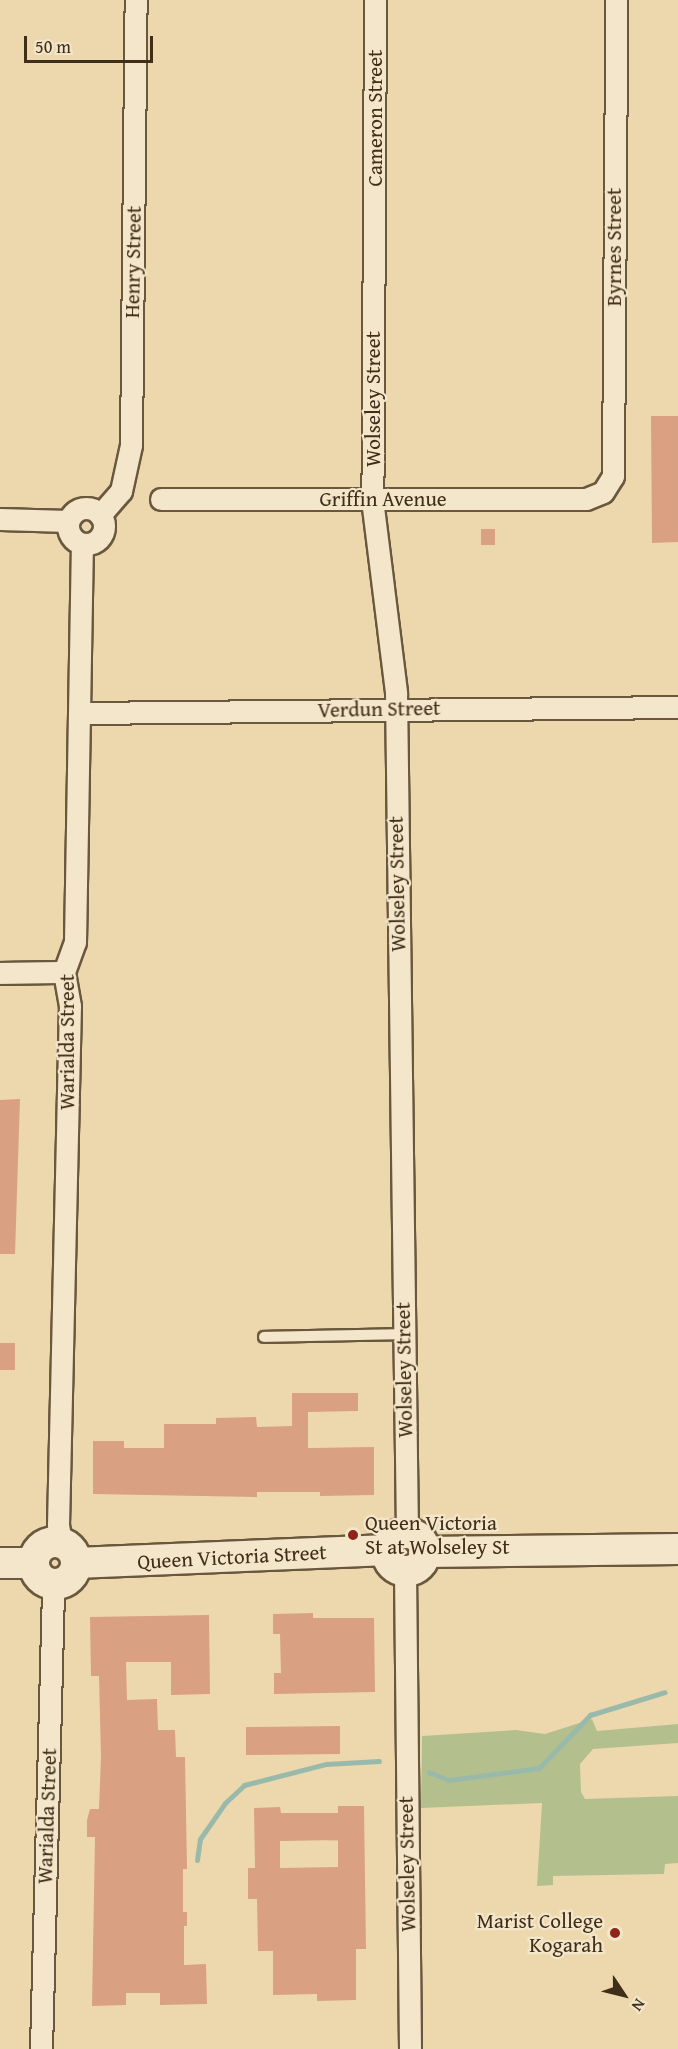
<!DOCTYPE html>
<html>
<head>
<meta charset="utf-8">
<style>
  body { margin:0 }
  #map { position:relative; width:678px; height:2049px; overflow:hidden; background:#edd8ae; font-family:"Gentium Book Plus",serif }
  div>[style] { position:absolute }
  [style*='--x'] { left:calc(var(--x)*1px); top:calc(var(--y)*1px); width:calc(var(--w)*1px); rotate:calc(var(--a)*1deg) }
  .green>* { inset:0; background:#b3c08e }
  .stream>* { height:5px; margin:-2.5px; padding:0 2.5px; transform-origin:2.5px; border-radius:2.5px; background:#99baaa }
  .building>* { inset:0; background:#d9a082 }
  .roads { filter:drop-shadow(2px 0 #6a583e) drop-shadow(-2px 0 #6a583e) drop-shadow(0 2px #6a583e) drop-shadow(0 -2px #6a583e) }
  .service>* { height:10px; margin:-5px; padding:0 5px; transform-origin:5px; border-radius:5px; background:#f3e6ca }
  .minor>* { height:21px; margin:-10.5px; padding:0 10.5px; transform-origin:10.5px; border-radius:10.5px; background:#f3e6ca }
  .minor>.ring { margin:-10.5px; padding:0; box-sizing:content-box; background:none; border:21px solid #f3e6ca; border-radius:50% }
  .secondary>* { height:30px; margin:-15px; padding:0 15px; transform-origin:15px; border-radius:15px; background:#f3e6ca }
  .secondary>.ring { margin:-15px; padding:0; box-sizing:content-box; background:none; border:30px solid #f3e6ca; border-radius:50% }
  .dots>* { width:16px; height:16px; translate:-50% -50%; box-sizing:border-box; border:3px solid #f3e6ca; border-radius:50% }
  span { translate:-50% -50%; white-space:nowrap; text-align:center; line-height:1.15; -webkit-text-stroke:4.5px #f3e6ca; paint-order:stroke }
  .street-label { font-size:21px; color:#3f2e19 }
  .poi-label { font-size:21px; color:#3f2e19 }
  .left { translate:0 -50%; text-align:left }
  .right { translate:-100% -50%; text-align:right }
  .north { position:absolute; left:594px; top:1965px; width:60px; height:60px; -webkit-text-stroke:4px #f3e6ca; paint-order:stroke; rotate:125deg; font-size:16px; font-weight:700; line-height:24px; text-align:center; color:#3f2e19 }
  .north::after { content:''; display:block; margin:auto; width:21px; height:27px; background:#3f2e19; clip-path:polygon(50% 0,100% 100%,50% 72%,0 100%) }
  .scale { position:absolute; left:24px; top:36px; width:129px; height:27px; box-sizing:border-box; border:3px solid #3f2e19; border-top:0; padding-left:8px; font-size:18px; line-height:21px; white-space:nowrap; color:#3f2e19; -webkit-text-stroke:4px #f3e6ca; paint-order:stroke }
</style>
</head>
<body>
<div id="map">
  <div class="green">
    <div style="clip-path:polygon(592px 1719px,597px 1731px,678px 1724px,678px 1743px,593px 1749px,580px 1764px,581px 1792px,585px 1799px,678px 1796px,678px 1863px,665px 1864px,664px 1874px,553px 1876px,553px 1885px,537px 1886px,542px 1803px,421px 1808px,422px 1736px,516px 1730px,545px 1734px)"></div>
  </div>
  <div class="stream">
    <div style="--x:429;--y:1772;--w:22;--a:22"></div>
    <div style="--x:449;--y:1780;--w:91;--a:-7.6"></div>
    <div style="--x:539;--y:1768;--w:74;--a:-46.1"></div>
    <div style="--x:590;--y:1715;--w:78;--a:-17"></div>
    <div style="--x:197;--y:1860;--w:21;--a:-82"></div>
    <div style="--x:200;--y:1839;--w:44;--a:-55.2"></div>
    <div style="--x:225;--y:1803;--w:26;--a:-43"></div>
    <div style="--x:244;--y:1785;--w:85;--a:-14.4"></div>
    <div style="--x:326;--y:1764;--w:53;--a:-3.2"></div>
  </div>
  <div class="building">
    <div style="clip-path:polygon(651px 416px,678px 416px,678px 542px,652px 543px)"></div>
    <div style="clip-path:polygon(481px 529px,495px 529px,495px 545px,481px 545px)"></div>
    <div style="clip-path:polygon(20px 1099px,15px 1254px,0 1254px,0 1100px)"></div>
    <div style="clip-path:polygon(0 1343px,15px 1343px,15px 1370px,0 1370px)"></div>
    <div style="clip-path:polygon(292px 1393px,358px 1393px,358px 1411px,308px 1412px,308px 1448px,374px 1447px,374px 1495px,320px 1496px,320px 1492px,257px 1492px,257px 1497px,93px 1494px,93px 1441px,124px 1441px,124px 1448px,164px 1448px,164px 1424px,216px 1424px,216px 1418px,256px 1417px,257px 1427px,292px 1426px)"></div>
    <div style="clip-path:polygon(313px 1613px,313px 1618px,374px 1618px,375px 1692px,274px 1694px,274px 1673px,281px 1673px,280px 1634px,273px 1634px,273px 1614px)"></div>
    <div style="clip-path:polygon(209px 1615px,210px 1694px,171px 1695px,171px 1662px,126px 1662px,127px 1700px,157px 1699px,158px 1730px,175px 1730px,176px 1757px,185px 1757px,187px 1869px,183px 1869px,183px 1912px,187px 1912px,187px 1926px,184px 1926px,184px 1965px,206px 1964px,207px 2004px,160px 2005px,160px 1993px,126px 1993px,126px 2005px,92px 2006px,95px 1837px,87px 1837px,87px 1820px,90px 1809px,99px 1809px,101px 1757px,99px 1676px,91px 1676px,90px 1617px)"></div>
    <div style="clip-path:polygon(340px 1726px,340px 1754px,246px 1755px,246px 1727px)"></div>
    <div style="clip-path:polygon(evenodd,338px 1806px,364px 1806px,366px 1949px,356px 1949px,356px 2000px,317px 2001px,317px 1994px,273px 1995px,273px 1951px,258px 1951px,257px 1899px,248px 1899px,248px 1868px,255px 1868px,254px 1808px,280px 1807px,281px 1813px,338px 1813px,338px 1806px,338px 1840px,338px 1867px,280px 1868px,280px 1841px,338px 1840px)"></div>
  </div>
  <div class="roads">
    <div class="service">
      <div style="--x:264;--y:1337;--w:139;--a:-1.2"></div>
    </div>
    <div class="minor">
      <div style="--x:375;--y:0;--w:499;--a:90.3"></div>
      <div style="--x:372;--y:499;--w:195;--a:82.9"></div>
      <div style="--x:396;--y:693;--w:841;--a:89.25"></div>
      <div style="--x:161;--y:499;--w:425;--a:0"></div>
      <div style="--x:586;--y:499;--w:18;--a:-22"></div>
      <div style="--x:603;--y:492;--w:19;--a:-58"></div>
      <div style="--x:613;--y:476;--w:476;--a:-89.6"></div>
      <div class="ring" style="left:68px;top:508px;width:15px;height:15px"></div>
      <div style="--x:100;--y:515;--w:32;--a:-49"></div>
      <div style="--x:121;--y:491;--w:47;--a:-77.7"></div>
      <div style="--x:131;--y:445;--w:445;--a:-89.4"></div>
      <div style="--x:0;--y:519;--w:68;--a:1.7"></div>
      <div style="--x:80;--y:713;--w:598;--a:-0.57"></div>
      <div style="--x:0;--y:973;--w:64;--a:-0.9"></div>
      <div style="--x:61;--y:1542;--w:17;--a:-100"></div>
      <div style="--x:58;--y:1525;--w:519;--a:-88.68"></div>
      <div style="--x:70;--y:1006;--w:35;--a:-100"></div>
      <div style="--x:64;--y:972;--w:32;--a:-70"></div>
      <div style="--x:75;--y:942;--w:398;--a:-89"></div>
      <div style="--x:405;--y:1571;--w:478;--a:89.4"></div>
      <div style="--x:41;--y:2049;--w:465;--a:-88.5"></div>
    </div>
    <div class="secondary">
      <div class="ring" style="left:387px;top:1533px;width:8px;height:8px"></div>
      <div class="ring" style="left:34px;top:1542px;width:12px;height:12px"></div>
      <div style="--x:424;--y:1552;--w:254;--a:-0.7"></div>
      <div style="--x:0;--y:1563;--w:33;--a:0"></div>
      <div style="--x:76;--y:1563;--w:312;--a:-2.4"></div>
    </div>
  </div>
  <div class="dots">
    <div style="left:353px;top:1535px;background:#8f2418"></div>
    <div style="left:615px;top:1933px;background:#8f2418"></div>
  </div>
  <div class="street-label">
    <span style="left:375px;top:118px;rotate:-90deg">Cameron Street</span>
    <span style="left:614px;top:247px;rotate:-90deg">Byrnes Street</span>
    <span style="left:133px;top:262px;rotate:-89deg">Henry Street</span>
    <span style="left:373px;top:399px;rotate:-90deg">Wolseley Street</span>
    <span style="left:383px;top:499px">Griffin Avenue</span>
    <span style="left:379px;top:709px;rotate:-1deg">Verdun Street</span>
    <span style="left:397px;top:884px;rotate:-91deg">Wolseley Street</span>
    <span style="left:67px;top:1042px;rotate:-90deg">Warialda Street</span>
    <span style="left:404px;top:1370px;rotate:-91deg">Wolseley Street</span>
    <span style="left:232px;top:1557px;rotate:-3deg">Queen Victoria Street</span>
    <span style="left:47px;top:1816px;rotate:-88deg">Warialda Street</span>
    <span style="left:407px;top:1864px;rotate:-91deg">Wolseley Street</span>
  </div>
  <div class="poi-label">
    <span class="left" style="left:365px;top:1535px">Queen Victoria<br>St at Wolseley St</span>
    <span class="right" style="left:603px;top:1933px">Marist College<br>Kogarah</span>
  </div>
  <div class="north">N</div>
  <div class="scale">50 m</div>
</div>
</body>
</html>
